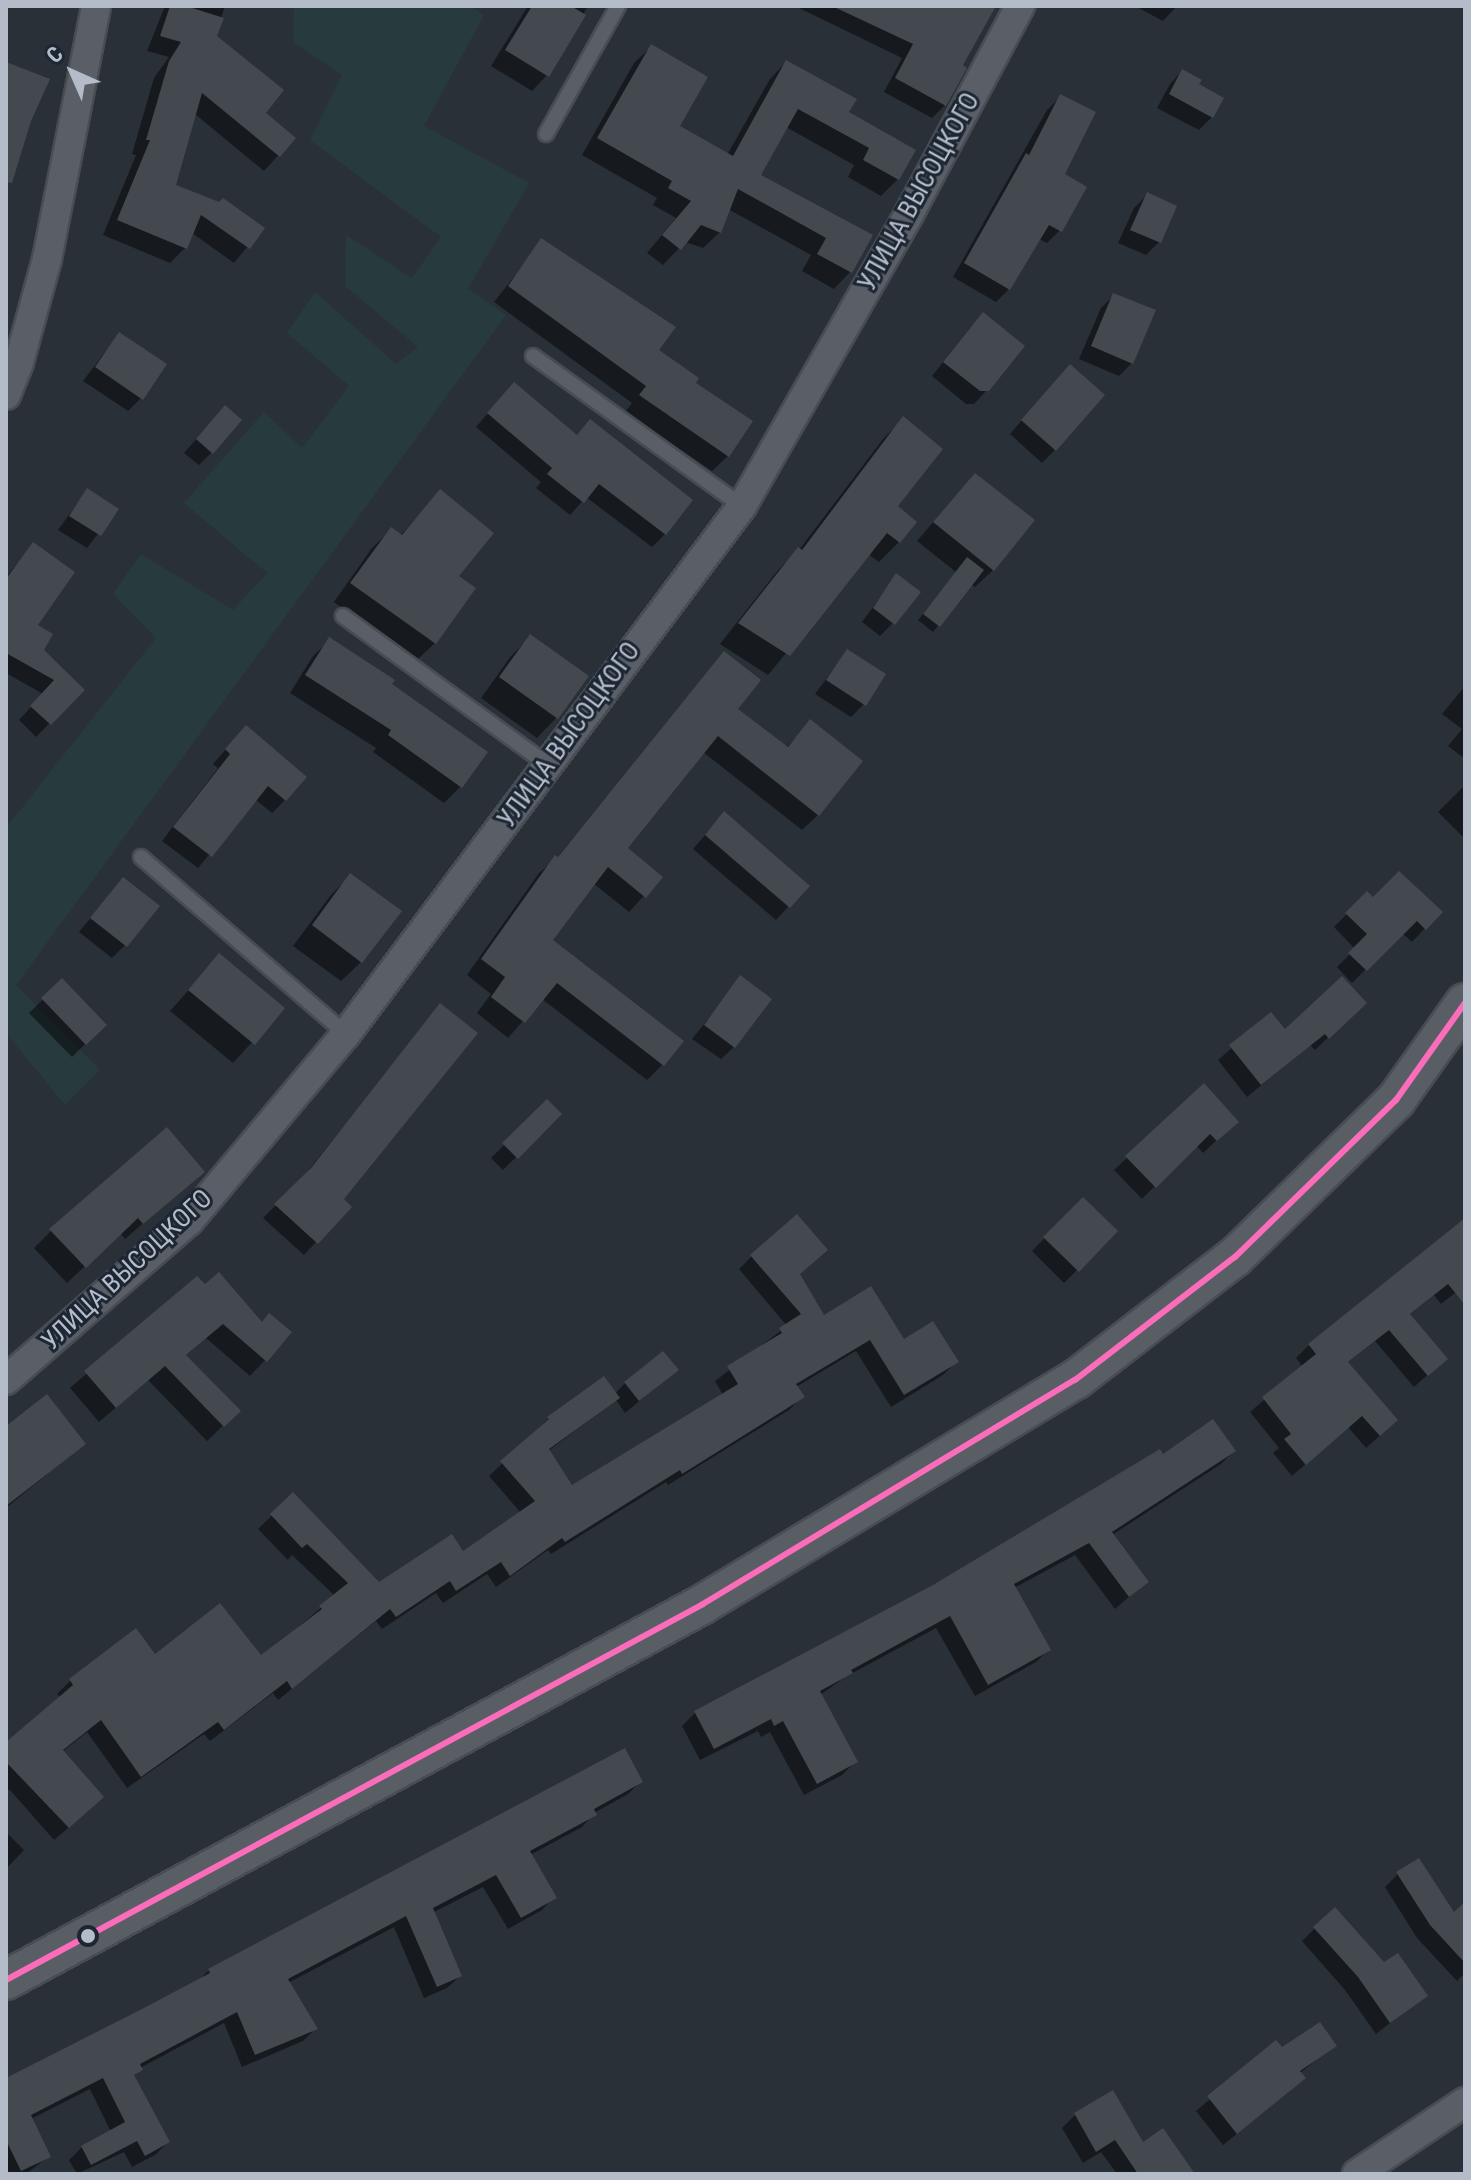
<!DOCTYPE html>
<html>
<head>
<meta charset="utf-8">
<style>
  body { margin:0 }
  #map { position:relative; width:1471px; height:2180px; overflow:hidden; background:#2a3038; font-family:"Roboto Condensed",sans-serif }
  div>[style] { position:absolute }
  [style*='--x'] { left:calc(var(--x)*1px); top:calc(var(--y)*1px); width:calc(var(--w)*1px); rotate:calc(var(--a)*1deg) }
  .green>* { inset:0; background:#273a3e }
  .shadow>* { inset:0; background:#0007 }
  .building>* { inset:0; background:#444950 }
  .roads { filter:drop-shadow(2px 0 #484c53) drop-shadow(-2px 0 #484c53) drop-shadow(0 2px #484c53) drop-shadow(0 -2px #484c53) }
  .lane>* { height:14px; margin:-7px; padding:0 7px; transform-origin:7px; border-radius:7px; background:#5a5e66 }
  .street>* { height:28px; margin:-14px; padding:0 14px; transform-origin:14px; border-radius:14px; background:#5a5e66 }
  .secondary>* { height:38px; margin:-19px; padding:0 19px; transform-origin:19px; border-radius:19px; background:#595d64 }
  .bus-1>* { height:6px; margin:-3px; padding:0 3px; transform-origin:3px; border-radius:3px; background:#fb6dba }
  .dots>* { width:22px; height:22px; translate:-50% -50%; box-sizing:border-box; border:4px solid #1d2633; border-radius:50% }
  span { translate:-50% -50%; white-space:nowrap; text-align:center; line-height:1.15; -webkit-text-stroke:6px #1d2633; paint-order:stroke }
  .street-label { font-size:26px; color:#b4bcc9 }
  .frame { position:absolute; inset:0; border:8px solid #b4bcc9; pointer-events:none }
  .north { position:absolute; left:32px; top:32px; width:80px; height:80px; -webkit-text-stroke:6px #1d2633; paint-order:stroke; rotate:315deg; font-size:22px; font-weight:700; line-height:32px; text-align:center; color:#b4bcc9 }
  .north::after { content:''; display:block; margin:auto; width:28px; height:36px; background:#b4bcc9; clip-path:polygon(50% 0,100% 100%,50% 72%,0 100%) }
</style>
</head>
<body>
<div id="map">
  <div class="green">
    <div style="clip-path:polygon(294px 6px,470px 6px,484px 15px,424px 126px,529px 183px,468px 289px,506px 315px,16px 985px,100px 1070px,65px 1105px,6px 1033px,6px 828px,156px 638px,113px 594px,141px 554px,233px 610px,267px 573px,184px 503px,264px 412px,302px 448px,349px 386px,287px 333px,315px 292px,396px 364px,418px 347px,345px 286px,346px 235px,412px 278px,441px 237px,310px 140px,342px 75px,293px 42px)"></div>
  </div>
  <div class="shadow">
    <div style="clip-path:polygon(165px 6px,225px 6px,215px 37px,263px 113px,293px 139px,264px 171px,195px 114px,174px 186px,262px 229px,234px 263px,192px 233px,185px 248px,170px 263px,103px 235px,136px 155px,132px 154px,154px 78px,169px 57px,147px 51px)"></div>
    <div style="clip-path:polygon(528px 6px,588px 6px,547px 75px,532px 91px,491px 66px)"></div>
    <div style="clip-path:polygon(795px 6px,994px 6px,960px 66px,945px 105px,932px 118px,884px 92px,902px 58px)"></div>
    <div style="clip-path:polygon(1135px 6px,1177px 6px,1163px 21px)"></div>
    <div style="clip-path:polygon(651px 47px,677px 127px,727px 155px,770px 79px,786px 62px,846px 113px,898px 179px,881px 196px,848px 177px,854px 165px,786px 127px,759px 176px,870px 236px,850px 272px,834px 289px,802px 271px,811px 255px,728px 209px,720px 232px,703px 248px,685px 242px,663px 265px,647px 253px,676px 218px,653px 205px,657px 198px,582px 155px,634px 63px)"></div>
    <div style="clip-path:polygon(1182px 71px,1197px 85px,1212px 117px,1199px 130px,1157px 108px,1170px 84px)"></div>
    <div style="clip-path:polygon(1060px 97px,1060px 230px,1047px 243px,1039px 239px,1009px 289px,996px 302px,953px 277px,1047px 110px)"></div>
    <div style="clip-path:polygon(1147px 195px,1159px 242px,1146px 255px,1118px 243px,1134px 208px)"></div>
    <div style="clip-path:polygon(542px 241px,693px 383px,728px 456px,712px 471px,625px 412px,632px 403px,494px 302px)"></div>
    <div style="clip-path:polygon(1114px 295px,1132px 363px,1119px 376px,1079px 359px,1101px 308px)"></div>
    <div style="clip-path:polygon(970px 328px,987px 390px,974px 404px,966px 404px,932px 376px)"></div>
    <div style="clip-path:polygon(119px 334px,141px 398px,128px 411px,83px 381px)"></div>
    <div style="clip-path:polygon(1057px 380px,1055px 450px,1042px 463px,1010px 434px)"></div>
    <div style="clip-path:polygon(501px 398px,665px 534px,652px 547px,586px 497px,570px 515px,536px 488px,541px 482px,476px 427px)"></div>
    <div style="clip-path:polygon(903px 419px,895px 506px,899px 542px,879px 562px,868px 554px,768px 675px,720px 644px,779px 569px,799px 550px,883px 439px)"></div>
    <div style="clip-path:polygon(213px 420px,212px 452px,199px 465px,184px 453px)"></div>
    <div style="clip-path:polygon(87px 490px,117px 509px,87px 548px,58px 530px)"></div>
    <div style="clip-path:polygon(440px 492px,456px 576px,435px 643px,416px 661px,334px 602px,372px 548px,391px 530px,400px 536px)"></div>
    <div style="clip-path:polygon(957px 494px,993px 570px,975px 587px,971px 584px,933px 632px,918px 620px,956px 572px,917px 541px)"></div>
    <div style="clip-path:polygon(33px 545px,35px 625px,41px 650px,82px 690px,36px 737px,19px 720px,43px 694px,6px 673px,6px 577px)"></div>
    <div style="clip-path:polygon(897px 575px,893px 623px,880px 636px,862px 622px)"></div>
    <div style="clip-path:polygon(531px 636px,586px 676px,556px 718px,537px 738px,481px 698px,511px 656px)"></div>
    <div style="clip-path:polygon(330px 640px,390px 685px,461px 786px,444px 803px,373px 752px,376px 748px,290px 693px,313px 656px)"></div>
    <div style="clip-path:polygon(847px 651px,864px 704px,851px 717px,815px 694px)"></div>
    <div style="clip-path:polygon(724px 654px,736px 709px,786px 748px,810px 722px,818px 815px,802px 830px,703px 752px,625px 848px,660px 878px,629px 912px,593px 883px,550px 940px,662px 1065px,647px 1080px,542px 999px,508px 1038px,477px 1013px,491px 994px,467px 975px,539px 873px,556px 859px)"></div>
    <div style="clip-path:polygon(1465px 686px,1465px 759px,1448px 746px,1462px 729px,1442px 714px)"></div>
    <div style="clip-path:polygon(233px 741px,285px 800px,272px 813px,255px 799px,198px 868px,162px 841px,218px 768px,213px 764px)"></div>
    <div style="clip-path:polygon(1465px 785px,1465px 839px,1438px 812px)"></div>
    <div style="clip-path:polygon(712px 827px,807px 886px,776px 920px,693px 849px)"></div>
    <div style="clip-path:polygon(351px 875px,361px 962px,341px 981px,293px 946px,331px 895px)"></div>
    <div style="clip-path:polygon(123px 879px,125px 945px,112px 958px,79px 932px)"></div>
    <div style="clip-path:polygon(1367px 894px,1373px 899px,1440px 912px,1412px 942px,1402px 933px,1352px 983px,1337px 967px,1355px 949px,1334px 927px)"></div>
    <div style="clip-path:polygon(219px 956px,283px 1008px,233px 1063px,170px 1011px)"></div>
    <div style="clip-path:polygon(741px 978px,734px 1047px,721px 1059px,692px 1039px)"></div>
    <div style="clip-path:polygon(62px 981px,104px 1025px,72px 1057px,29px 1013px)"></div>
    <div style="clip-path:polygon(1365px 1002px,1315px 1050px,1310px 1045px,1247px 1097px,1218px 1060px,1270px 1015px,1285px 1032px)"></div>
    <div style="clip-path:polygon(440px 1006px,316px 1242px,304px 1255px,263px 1218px,299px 1182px)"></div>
    <div style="clip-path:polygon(1204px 1086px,1223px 1134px,1203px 1153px,1196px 1145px,1142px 1199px,1114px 1170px)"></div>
    <div style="clip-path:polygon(547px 1102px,560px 1114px,503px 1170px,491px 1158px)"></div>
    <div style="clip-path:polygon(202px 1172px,125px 1239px,120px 1233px,67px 1283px,34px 1248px,51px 1231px)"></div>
    <div style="clip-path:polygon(1083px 1199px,1115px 1232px,1064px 1283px,1032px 1251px)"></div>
    <div style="clip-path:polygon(1465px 1220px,1465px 1285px,1441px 1304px,1434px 1295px,1408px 1316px,1432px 1371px,1414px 1387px,1375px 1341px,1347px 1363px,1383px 1433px,1366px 1448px,1348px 1427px,1292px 1476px,1273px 1453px,1279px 1448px,1250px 1412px,1303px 1367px,1296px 1358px,1309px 1345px)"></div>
    <div style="clip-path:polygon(752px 1256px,798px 1275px,823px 1318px,956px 1362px,943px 1375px,891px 1407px,856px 1351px,796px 1387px,802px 1397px,789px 1410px,668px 1485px,666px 1482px,551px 1554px,548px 1550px,496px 1587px,487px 1574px,443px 1603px,436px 1593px,382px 1629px,376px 1621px,278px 1700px,273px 1693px,210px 1741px,204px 1734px,127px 1788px,87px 1732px,62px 1752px,89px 1810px,54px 1840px,10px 1790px,6px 1790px,6px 1746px,61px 1698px,57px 1694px,70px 1681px,155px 1657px,261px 1658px,335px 1596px,292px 1555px,288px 1560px,258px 1529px,293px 1495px,379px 1584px,463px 1554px,521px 1513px,489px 1476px,549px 1418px,615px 1394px,625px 1383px,676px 1370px,625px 1413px,616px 1400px,548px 1451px,572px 1488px,723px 1395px,715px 1381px,787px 1326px,739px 1269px)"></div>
    <div style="clip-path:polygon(197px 1278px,265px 1360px,250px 1376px,206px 1338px,185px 1356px,238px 1411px,207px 1441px,148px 1380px,99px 1422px,70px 1388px)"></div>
    <div style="clip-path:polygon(6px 1428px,84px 1444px,6px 1508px)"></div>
    <div style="clip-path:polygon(1234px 1451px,1221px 1464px,1112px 1535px,1146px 1582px,1115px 1609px,1075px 1555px,1014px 1588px,1049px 1649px,1036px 1662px,975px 1696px,936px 1628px,847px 1676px,820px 1695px,855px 1762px,842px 1775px,804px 1795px,770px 1732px,761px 1737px,758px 1731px,700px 1760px,682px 1726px,695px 1713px,934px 1587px,1163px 1457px)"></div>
    <div style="clip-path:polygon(641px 1781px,628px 1794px,594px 1813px,582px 1827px,530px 1855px,554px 1897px,542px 1910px,508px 1929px,483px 1887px,432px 1913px,460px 1976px,447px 1988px,424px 1998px,394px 1927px,288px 1983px,315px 2029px,303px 2041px,242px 2067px,224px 2023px,140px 2068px,133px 2077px,168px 2142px,155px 2155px,132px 2167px,124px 2152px,77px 2174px,69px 2160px,82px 2147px,111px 2132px,90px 2089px,31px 2119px,48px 2157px,26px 2174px,6px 2174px,6px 2080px,198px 1981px,209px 1970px)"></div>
    <div style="clip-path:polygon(6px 1832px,24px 1850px,6px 1869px)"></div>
    <div style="clip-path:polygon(1398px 1874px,1454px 1915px,1465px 1905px,1465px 1973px,1457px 1981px,1417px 1938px,1385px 1887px)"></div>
    <div style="clip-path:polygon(1315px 1928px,1383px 1965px,1425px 1996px,1376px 2034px,1345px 1990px,1302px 1941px)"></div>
    <div style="clip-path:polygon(1276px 2043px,1282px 2050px,1334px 2046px,1300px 2073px,1290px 2091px,1223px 2145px,1196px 2111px)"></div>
    <div style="clip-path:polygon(1075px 2115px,1142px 2145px,1181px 2174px,1117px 2174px,1101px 2152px,1083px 2163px,1062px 2128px)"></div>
  </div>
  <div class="building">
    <div style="clip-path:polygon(170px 6px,186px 6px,224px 18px,217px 36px,284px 90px,266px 113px,296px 138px,280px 157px,202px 93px,176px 185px,219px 202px,223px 198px,265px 228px,250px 249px,201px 215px,187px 249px,117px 220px,150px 140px,146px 140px,169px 61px,181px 42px,160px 36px)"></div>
    <div style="clip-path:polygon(532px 6px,571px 6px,586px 15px,549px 77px,505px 50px)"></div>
    <div style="clip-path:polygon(832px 6px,996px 6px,963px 65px,967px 68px,946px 106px,895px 78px,913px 44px)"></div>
    <div style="clip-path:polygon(651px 44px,708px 77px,680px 126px,733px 156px,786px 60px,857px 99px,849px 112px,916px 150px,899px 180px,863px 160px,869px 148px,798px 109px,761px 175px,873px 235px,852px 273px,817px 254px,826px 238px,738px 189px,721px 233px,701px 225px,681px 250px,662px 235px,691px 201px,668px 188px,672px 181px,597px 138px)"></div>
    <div style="clip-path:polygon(6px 62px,50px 79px,31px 121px,12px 183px,6px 182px)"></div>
    <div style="clip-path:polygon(1182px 69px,1202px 80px,1199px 84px,1224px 98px,1213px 118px,1169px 94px)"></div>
    <div style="clip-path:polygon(1060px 94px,1096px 112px,1065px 174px,1087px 187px,1062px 232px,1049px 225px,1010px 290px,964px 263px,1026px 153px,1029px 155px)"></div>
    <div style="clip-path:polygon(1147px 192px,1177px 206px,1161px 243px,1130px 230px)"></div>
    <div style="clip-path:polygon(541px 238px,676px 327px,659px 350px,699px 378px,696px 383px,753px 421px,729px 457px,639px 395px,646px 386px,508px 286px)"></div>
    <div style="clip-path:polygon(1113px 293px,1156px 310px,1133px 364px,1091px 346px)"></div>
    <div style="clip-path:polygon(983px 312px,1025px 346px,989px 391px,980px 391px,943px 362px)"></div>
    <div style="clip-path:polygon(119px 332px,167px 364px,143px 400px,95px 367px)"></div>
    <div style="clip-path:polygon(1070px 364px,1105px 395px,1056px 451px,1021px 420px)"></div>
    <div style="clip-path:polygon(514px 382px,577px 435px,590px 419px,693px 500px,666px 535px,599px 484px,584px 503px,547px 474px,552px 468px,487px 413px)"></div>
    <div style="clip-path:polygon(225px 405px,242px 420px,213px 454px,196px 439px)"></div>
    <div style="clip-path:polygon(903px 416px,943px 449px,898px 506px,917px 522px,900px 543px,887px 533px,790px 656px,738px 623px,798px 547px,802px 550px)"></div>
    <div style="clip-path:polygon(975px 473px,1035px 520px,994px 571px,933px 522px)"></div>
    <div style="clip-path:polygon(87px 488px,119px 509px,101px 536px,69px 516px)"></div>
    <div style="clip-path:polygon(440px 489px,494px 533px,459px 576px,476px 588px,436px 644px,350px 583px,391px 527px,402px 535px)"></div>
    <div style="clip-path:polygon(33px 542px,75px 572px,38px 625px,53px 634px,44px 650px,85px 690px,51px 725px,30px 706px,54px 680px,6px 653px,6px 579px)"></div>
    <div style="clip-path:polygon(967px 557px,984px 570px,940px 627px,923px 614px)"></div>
    <div style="clip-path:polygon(896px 573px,921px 592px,895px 625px,873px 608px)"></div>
    <div style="clip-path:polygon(530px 634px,589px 676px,558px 719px,499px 677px)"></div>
    <div style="clip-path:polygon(329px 637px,395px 680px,392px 684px,488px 752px,462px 788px,388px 735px,391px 730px,305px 675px)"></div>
    <div style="clip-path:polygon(847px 649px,886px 674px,866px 706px,826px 680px)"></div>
    <div style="clip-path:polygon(724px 651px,761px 680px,738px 709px,788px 747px,810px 719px,863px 761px,819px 816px,718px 736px,628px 848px,663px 877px,646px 898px,608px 867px,553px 940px,684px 1041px,664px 1066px,557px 983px,525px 1023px,491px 997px,505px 977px,481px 959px,555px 855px,558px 857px)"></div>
    <div style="clip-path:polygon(246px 725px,307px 777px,286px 801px,268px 786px,212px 857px,173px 827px,230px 754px,225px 749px)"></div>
    <div style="clip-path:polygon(724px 811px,810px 886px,790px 908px,705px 835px)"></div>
    <div style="clip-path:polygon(1399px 871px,1443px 912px,1426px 930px,1417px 921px,1367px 971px,1348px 953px,1367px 934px,1345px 913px,1367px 891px,1373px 897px)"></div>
    <div style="clip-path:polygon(350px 873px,402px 911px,362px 963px,312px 925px)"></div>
    <div style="clip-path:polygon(123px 877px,160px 906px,127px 947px,90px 918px)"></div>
    <div style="clip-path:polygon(219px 953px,285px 1008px,255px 1045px,188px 990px)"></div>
    <div style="clip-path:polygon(740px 975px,772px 999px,735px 1048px,704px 1025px)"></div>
    <div style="clip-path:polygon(1342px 976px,1367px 1003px,1329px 1039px,1325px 1034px,1261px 1085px,1229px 1045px,1271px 1012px,1285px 1029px)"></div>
    <div style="clip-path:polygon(62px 978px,107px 1025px,86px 1045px,41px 998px)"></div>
    <div style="clip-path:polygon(440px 1003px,478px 1033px,344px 1199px,352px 1207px,318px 1244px,274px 1204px,311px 1168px)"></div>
    <div style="clip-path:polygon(1204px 1083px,1239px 1122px,1217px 1141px,1210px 1134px,1156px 1188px,1125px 1156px)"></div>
    <div style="clip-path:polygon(547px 1099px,562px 1114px,518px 1159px,502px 1143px)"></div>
    <div style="clip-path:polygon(167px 1127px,205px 1172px,143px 1224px,138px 1218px,86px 1268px,49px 1229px)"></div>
    <div style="clip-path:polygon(1083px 1197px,1118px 1231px,1079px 1272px,1043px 1237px)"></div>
    <div style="clip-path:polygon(797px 1214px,828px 1250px,800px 1274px,824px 1315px,871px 1286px,904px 1339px,933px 1321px,959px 1362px,904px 1395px,870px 1340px,796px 1384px,805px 1397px,682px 1474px,680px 1470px,565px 1542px,562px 1538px,510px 1576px,501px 1562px,456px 1591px,450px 1581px,396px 1617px,390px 1609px,292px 1689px,287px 1681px,224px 1730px,218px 1722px,141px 1777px,101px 1720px,63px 1750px,104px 1797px,69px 1828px,6px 1762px,6px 1742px,73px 1685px,69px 1679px,136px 1628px,155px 1654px,220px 1603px,261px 1655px,322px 1609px,319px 1606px,348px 1583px,307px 1544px,302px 1548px,270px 1514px,293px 1492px,379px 1582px,452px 1534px,463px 1551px,535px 1501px,500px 1461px,549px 1419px,547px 1417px,604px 1376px,620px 1398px,549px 1449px,572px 1485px,738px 1384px,727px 1366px,782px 1333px,779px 1328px,801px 1314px,750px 1255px)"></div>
    <div style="clip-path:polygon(1465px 1218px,1465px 1305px,1448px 1284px,1410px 1314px,1448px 1359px,1428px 1376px,1389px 1330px,1348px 1362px,1398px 1420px,1380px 1436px,1362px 1416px,1306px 1465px,1284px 1439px,1291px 1434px,1262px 1397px,1316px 1354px,1308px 1344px)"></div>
    <div style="clip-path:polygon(219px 1272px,262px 1322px,269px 1313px,292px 1332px,267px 1362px,223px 1324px,186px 1355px,241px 1411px,224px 1427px,165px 1366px,116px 1408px,84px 1371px,197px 1276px,205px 1284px)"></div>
    <div style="clip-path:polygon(663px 1351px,679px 1370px,639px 1401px,624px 1382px)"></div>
    <div style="clip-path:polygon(47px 1394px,86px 1444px,6px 1506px,6px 1426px)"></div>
    <div style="clip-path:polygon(1213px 1419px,1236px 1451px,1112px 1532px,1149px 1582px,1129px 1597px,1089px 1543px,1014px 1584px,1051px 1650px,988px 1685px,950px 1616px,851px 1670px,853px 1673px,820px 1691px,858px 1762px,817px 1784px,783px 1721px,774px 1726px,771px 1719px,714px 1749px,694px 1711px,933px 1585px,1160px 1449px,1163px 1454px)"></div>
    <div style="clip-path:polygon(625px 1748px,643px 1782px,594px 1809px,597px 1815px,530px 1851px,557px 1898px,521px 1918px,496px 1875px,433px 1908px,462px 1976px,437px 1987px,406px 1916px,288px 1979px,318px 2029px,255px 2055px,237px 2012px,140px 2064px,143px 2070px,134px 2075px,170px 2142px,145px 2156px,137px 2141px,91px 2165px,81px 2146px,125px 2122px,103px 2078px,31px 2115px,51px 2157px,21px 2171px,6px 2140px,6px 2078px,142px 2009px,210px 1973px,208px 1969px)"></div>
    <div style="clip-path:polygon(1419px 1858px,1454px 1912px,1465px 1902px,1465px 1963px,1430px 1925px,1396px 1872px)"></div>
    <div style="clip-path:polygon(1335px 1907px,1384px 1962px,1398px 1953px,1428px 1996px,1390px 2023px,1358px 1977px,1313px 1927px)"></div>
    <div style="clip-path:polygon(1320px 2022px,1337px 2046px,1300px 2071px,1306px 2078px,1237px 2134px,1207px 2096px,1276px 2040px,1282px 2047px)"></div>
    <div style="clip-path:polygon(1113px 2090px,1143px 2142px,1163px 2128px,1195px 2174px,1138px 2174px,1115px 2140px,1096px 2152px,1074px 2113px)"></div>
  </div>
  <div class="roads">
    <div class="lane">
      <div style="--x:546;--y:134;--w:147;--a:-60.6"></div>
      <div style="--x:533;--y:356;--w:257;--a:35.7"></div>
      <div style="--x:343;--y:616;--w:252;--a:36"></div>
      <div style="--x:141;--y:857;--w:271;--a:40.8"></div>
    </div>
    <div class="street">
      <div style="--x:6;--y:395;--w:35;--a:-68"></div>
      <div style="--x:19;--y:362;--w:107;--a:-74.8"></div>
      <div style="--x:47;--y:259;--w:258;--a:-79"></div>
      <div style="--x:6;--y:1380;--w:242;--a:-41"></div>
      <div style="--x:189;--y:1221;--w:244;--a:-50"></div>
      <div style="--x:346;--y:1034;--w:660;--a:-53.13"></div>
      <div style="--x:742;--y:506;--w:336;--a:-60.2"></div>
      <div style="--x:909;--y:214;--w:236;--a:-61.9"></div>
      <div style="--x:1357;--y:2174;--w:130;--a:-33.7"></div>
    </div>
    <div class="secondary">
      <div style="--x:6;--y:1980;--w:792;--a:-28.34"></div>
      <div style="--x:703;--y:1604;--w:434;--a:-31.1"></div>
      <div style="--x:1075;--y:1380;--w:202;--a:-37.6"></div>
      <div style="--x:1235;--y:1257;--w:225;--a:-44.3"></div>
      <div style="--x:1396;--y:1100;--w:119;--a:-54.6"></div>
    </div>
  </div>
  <div class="bus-1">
    <div style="--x:6;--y:1980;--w:792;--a:-28.34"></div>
    <div style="--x:703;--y:1604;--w:434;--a:-31.1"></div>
    <div style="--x:1075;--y:1380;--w:202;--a:-37.6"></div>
    <div style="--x:1235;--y:1257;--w:225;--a:-44.3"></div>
    <div style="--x:1396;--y:1100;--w:119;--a:-54.6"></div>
  </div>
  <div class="dots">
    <div style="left:88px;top:1936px;background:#b4bcc9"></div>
  </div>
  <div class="street-label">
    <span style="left:919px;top:192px;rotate:-61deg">УЛИЦА ВЫСОЦКОГО</span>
    <span style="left:569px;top:735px;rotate:-54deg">УЛИЦА ВЫСОЦКОГО</span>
    <span style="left:127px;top:1270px;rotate:-43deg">УЛИЦА ВЫСОЦКОГО</span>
  </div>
  <div class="frame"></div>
  <div class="north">С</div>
</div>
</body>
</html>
